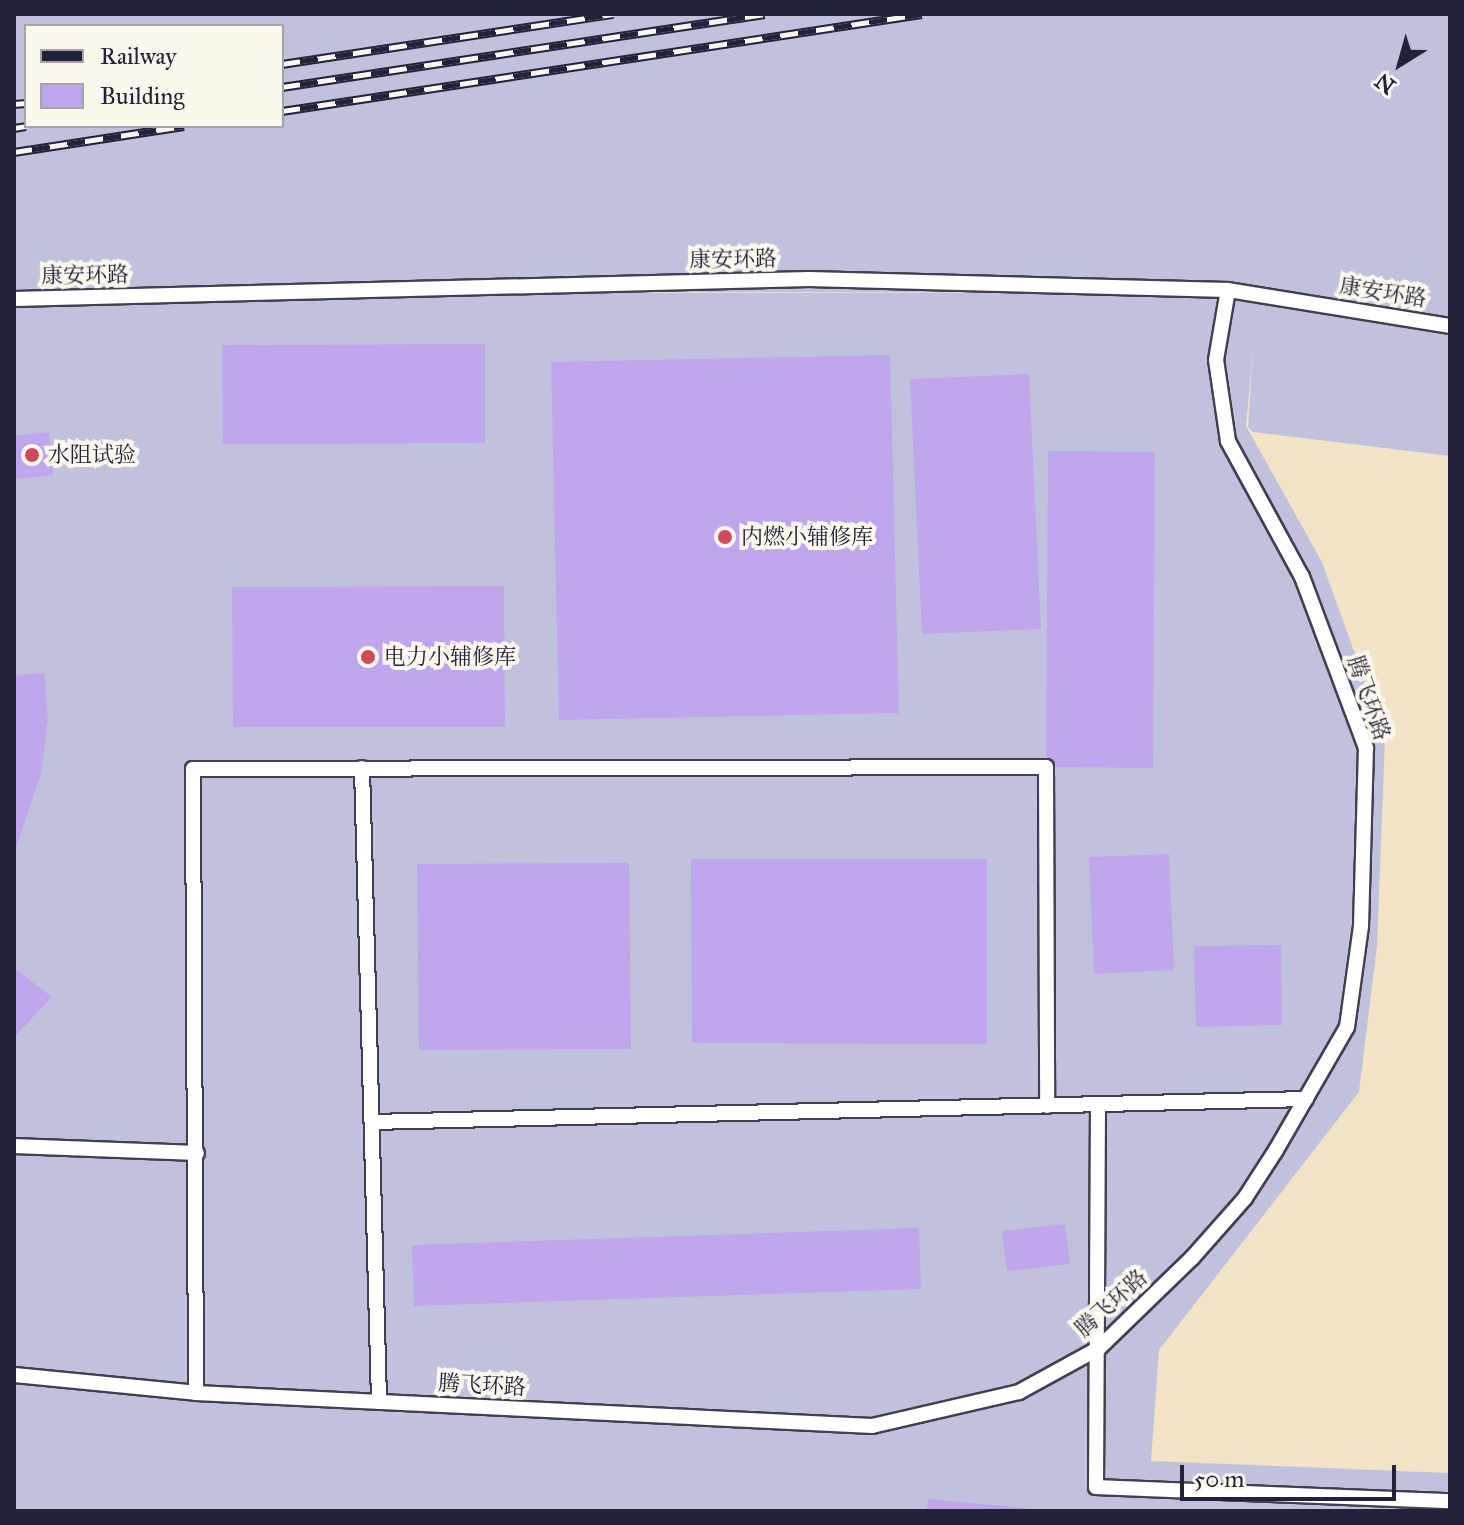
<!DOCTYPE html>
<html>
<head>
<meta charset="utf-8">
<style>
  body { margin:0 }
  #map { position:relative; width:1464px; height:1525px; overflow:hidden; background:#f2e3c7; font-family:"IM FELL Great Primer","Noto Serif SC",serif }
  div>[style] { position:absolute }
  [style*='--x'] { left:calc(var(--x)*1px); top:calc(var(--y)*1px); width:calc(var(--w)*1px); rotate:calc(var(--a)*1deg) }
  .industrial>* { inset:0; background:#c0c2dd }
  .building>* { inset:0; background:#bfa5eb }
  .roads { filter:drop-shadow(2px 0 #413f50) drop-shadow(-2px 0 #413f50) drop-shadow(0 2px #413f50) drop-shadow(0 -2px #413f50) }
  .lane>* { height:14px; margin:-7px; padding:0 7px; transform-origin:7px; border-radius:7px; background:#fff }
  .rail>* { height:9px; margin-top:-4.5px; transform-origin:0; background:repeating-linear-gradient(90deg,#fbf7ec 0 18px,#22223b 0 36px); box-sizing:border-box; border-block:2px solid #22223b }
  .dots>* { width:22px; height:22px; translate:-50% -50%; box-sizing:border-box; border:4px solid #fbf7ec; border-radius:50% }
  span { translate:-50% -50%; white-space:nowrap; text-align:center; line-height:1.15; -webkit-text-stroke:8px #fbf7ec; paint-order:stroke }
  .street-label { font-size:22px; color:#22223b }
  .poi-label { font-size:22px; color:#22223b }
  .left { translate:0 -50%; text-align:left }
  .frame { position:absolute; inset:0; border:16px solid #22223b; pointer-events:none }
  .legend { position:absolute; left:24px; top:24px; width:260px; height:104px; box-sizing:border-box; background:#fbf7ec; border:2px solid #a4a2a5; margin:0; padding:10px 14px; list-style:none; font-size:24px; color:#22223b }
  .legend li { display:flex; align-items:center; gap:16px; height:40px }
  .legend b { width:40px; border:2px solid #a4a2a5 }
  .north { position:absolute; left:1360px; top:24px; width:80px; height:80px; -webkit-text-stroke:6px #fbf7ec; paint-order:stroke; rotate:217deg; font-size:22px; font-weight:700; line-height:32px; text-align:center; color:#22223b }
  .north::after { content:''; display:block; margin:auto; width:28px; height:36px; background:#22223b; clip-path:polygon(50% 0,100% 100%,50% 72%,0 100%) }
  .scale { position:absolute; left:1180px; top:1465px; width:216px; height:36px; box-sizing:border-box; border:4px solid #22223b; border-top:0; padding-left:10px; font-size:24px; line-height:28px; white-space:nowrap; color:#22223b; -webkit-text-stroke:6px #fbf7ec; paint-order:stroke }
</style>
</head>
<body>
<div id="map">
  <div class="industrial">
    <div style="clip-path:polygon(evenodd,14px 14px,1450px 14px,1450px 456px,1253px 432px,1248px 427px,1253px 350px,1246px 426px,1322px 562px,1385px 738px,1377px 946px,1359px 1092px,1159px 1350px,1151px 1461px,1450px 1473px,1450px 1511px,14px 1511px,14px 294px,1257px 292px,14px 292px,14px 14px,26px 26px,282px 26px,282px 126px,26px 126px,26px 26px)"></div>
  </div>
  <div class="building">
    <div style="clip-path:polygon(485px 344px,485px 443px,223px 444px,222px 345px)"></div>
    <div style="clip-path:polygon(890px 355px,899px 713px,559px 720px,551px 362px)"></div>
    <div style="clip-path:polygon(1029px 374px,1041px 629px,922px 634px,910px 379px)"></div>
    <div style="clip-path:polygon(49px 432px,53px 475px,14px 479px,14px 436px)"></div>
    <div style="clip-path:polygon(1048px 451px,1155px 452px,1153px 768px,1046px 767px)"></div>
    <div style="clip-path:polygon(504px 586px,505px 727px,233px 727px,232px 587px)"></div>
    <div style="clip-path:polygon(44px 673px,48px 720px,41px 774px,14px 853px,14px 675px)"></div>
    <div style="clip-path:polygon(1169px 854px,1174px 970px,1094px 974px,1089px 857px)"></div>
    <div style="clip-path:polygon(691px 859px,987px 859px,987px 1044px,692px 1043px)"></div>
    <div style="clip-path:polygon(629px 863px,631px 1049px,419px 1050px,417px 864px)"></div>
    <div style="clip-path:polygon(1281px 945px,1282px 1025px,1196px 1027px,1194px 946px)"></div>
    <div style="clip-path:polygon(14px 968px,52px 997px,14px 1037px)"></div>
    <div style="clip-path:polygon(1065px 1224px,1070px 1264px,1007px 1271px,1002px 1231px)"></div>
    <div style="clip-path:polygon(919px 1228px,921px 1289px,414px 1306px,412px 1245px)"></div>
    <div style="clip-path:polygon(928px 1499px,1034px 1509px,1034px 1511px,927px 1511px)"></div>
  </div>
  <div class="roads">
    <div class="lane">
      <div style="--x:14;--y:299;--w:795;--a:-1.44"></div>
      <div style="--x:809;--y:279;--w:419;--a:1.5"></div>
      <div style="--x:1228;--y:290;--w:225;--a:9.2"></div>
      <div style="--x:362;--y:768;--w:634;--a:88.46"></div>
      <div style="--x:1098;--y:1105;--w:382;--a:90.3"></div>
      <div style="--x:1096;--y:1487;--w:354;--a:2.3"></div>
      <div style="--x:372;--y:1122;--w:934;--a:-1.41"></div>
      <div style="--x:14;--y:1146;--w:183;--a:2.2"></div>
      <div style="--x:14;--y:1375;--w:183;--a:5.6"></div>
      <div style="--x:196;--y:1393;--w:677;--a:2.79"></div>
      <div style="--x:872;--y:1426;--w:151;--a:-13"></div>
      <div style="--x:1019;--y:1392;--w:91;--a:-28.8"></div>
      <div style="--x:1099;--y:1348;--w:129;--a:-44.1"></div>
      <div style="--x:1192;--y:1258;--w:80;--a:-48.5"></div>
      <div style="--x:1245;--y:1198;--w:57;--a:-57.1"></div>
      <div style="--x:1276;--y:1150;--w:142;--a:-60"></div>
      <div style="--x:1347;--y:1027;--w:102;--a:-82.1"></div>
      <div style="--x:1361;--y:926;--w:178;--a:-88.4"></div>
      <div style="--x:1366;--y:748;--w:183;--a:-110.5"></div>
      <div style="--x:1302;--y:577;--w:155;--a:-118.6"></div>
      <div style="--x:1228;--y:441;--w:82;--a:-98.4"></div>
      <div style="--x:1216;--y:360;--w:71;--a:-80.3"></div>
      <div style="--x:196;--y:1393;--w:624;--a:-90.28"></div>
      <div style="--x:193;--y:769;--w:853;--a:-0.13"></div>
      <div style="--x:1046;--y:767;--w:339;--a:89.8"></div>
    </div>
  </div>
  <div class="rail">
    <div style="--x:282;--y:64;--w:335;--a:-8.6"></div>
    <div style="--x:282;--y:87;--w:488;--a:-8.6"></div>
    <div style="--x:14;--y:104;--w:12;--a:-5"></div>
    <div style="--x:282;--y:111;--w:647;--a:-8.62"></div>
    <div style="--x:14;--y:128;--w:12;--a:-9"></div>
    <div style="--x:14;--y:152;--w:172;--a:-8.7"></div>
  </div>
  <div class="dots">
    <div style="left:32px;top:455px;background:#d1495b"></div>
    <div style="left:725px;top:537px;background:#d1495b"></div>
    <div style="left:368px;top:657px;background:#d1495b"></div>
  </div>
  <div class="street-label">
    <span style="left:733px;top:259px;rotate:-1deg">康安环路</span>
    <span style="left:85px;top:275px;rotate:-1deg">康安环路</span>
    <span style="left:1383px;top:292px;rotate:9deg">康安环路</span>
    <span style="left:1369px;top:698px;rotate:71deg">腾飞环路</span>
    <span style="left:1111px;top:1303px;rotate:-42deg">腾飞环路</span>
    <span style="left:482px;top:1385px;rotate:3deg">腾飞环路</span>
  </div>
  <div class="poi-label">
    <span class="left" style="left:48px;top:455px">水阻试验</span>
    <span class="left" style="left:741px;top:537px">内燃小辅修库</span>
    <span class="left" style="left:384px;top:657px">电力小辅修库</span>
  </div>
  <div class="frame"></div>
  <ul class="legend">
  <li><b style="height:10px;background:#22223b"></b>Railway</li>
  <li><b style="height:22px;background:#bfa5eb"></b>Building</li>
  </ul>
  <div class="north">N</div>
  <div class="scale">50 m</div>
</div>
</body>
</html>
